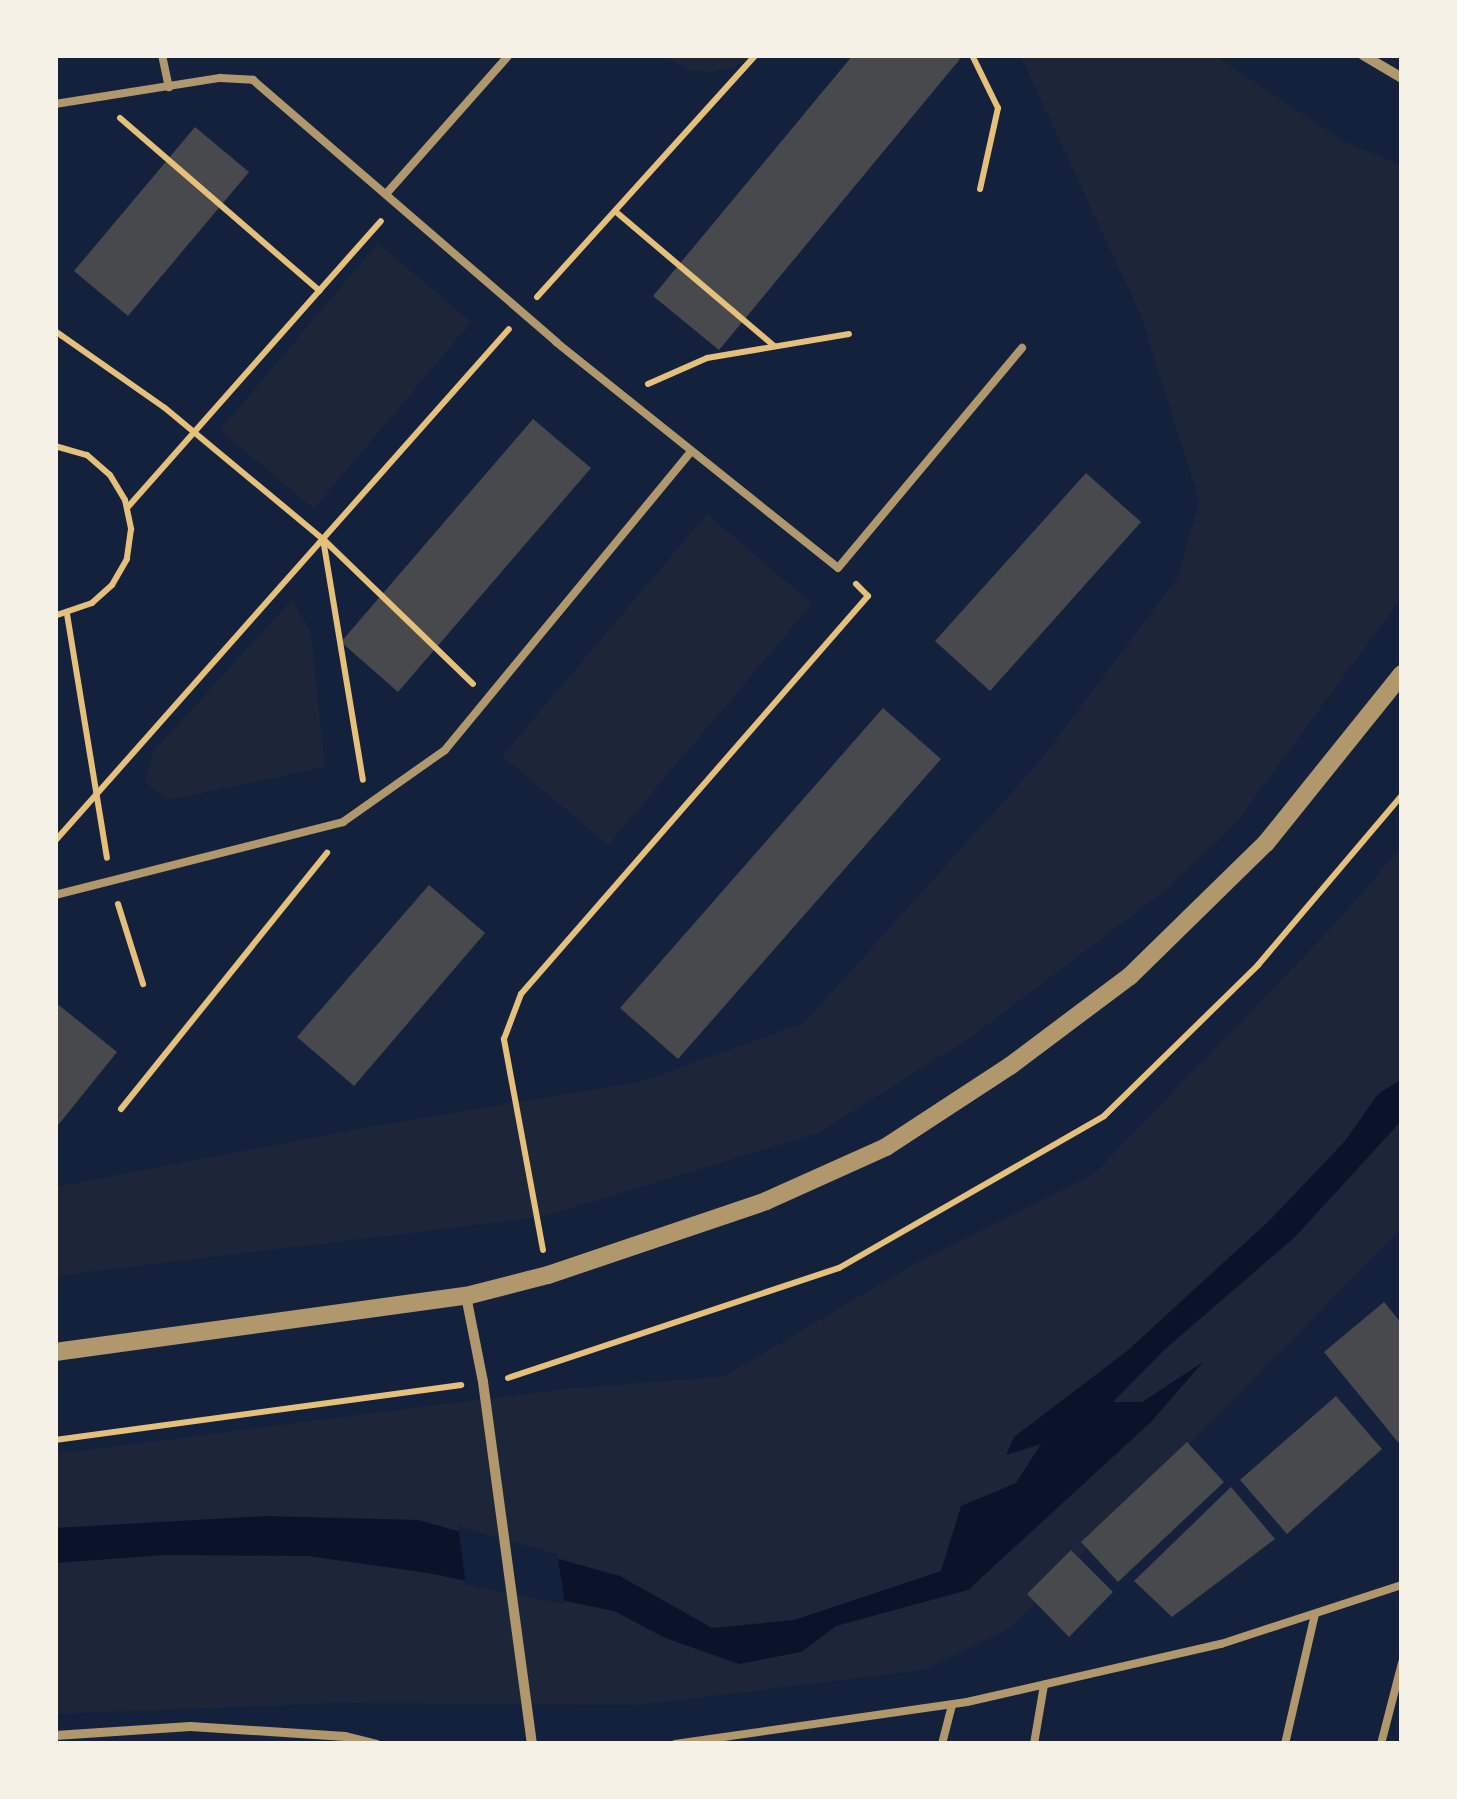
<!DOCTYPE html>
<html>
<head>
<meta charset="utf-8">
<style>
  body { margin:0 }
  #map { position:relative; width:1457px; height:1799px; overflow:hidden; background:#14213d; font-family:"Source Sans 3",sans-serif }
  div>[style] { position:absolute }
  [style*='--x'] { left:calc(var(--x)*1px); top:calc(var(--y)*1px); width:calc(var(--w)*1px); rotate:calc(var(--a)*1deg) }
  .green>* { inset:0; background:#1d2539 }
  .water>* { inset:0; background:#0b132b }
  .pier>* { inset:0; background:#14213d }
  .building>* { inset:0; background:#48494c }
  .path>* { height:6px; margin:-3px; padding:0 3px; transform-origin:3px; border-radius:3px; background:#e5c07b }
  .service>* { height:8px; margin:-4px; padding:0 4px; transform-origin:4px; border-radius:4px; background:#b1986c }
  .pedestrian>* { height:9px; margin:-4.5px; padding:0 4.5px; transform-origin:4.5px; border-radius:4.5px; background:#b1986c }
  .minor>* { height:10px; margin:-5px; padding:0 5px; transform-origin:5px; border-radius:5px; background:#b1986c }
  .tertiary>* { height:18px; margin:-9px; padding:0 9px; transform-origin:9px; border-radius:9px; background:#b1986c }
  span { translate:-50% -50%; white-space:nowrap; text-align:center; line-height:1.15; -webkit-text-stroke:10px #f6f1e7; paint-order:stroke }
  .frame { position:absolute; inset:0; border:58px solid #f6f1e7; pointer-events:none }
</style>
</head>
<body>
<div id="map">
  <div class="green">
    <div style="clip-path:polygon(664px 55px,754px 55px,734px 67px,712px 72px,689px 70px)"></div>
    <div style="clip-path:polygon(1020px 55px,1214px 55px,1345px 142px,1402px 166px,1402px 597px,1235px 824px,1162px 893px,971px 1037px,818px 1133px,541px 1217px,55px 1276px,55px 1187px,386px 1124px,640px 1082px,804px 1023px,1040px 761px,1178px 577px,1199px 500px,1141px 316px)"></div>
    <div style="clip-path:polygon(378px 243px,471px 322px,314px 509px,220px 430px)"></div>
    <div style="clip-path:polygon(707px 514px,812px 604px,608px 845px,502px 756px)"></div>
    <div style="clip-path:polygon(292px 599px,311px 634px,325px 767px,167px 800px,145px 782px,153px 752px)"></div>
    <div style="clip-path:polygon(1402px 846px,1402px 1227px,1010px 1628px,924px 1670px,638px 1705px,335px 1703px,55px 1714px,55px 1454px,564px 1389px,723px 1377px,918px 1262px,1094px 1174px,1339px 920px)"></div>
  </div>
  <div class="water">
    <div style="clip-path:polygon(1402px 1079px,1402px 1120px,1295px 1237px,1164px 1350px,1113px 1402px,1142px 1402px,1203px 1362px,1152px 1421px,968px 1590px,836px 1626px,801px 1652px,739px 1664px,665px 1638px,614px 1611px,428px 1573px,308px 1556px,165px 1555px,55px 1563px,55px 1528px,266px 1516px,418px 1520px,620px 1576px,712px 1628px,794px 1620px,941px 1571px,961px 1506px,1016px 1483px,1041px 1444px,1006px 1455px,1014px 1437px,1127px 1351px,1271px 1219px,1345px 1141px,1378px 1094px)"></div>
  </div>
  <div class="pier">
    <div style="clip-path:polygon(458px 1526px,557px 1554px,565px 1604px,466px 1585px)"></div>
  </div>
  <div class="building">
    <div style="clip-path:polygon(853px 55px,954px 55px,960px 59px,719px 350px,653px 296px)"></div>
    <div style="clip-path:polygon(195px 127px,249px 172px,128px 316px,74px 271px)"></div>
    <div style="clip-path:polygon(533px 419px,591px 468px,398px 692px,341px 642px)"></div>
    <div style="clip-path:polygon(1086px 473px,1141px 522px,990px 691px,935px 641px)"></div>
    <div style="clip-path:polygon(883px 708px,941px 759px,678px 1059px,620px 1008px)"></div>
    <div style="clip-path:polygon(429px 885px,485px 933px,354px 1086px,297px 1037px)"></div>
    <div style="clip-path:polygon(55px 1002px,117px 1052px,55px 1129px)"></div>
    <div style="clip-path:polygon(1384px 1302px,1402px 1324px,1402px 1447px,1324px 1352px)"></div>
    <div style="clip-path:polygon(1336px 1396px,1382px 1449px,1287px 1534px,1240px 1480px)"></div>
    <div style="clip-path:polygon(1187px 1442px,1224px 1482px,1118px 1582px,1081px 1542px)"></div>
    <div style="clip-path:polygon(1231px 1487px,1275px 1539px,1172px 1617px,1134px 1581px)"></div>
    <div style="clip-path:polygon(1071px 1550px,1113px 1592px,1069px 1637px,1027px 1594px)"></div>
  </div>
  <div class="path">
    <div style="--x:972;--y:55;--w:59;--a:63.9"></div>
    <div style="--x:998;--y:108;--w:83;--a:102.5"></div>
    <div style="--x:120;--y:118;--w:264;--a:40.9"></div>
    <div style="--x:615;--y:211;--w:209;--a:40.3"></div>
    <div style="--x:537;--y:297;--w:326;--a:-47.9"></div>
    <div style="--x:55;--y:331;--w:134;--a:35"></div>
    <div style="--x:165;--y:408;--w:205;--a:39.7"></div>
    <div style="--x:323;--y:539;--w:244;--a:80.6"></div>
    <div style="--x:648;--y:384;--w:64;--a:-23.8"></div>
    <div style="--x:707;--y:358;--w:144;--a:-9.6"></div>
    <div style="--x:55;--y:446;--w:33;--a:16"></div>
    <div style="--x:87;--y:455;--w:30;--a:41"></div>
    <div style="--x:110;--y:475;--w:29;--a:59"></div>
    <div style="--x:125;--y:500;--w:30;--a:78"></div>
    <div style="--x:131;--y:529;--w:30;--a:98"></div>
    <div style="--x:127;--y:559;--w:30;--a:120"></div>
    <div style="--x:112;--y:585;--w:27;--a:138"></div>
    <div style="--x:92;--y:603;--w:39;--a:161"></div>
    <div style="--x:127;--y:508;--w:383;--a:-48.5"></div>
    <div style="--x:324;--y:540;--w:207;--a:44"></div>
    <div style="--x:67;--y:614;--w:247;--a:80.7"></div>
    <div style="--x:55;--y:841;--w:684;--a:-48.44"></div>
    <div style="--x:118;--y:904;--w:84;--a:72.6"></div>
    <div style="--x:121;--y:1109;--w:329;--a:-51.2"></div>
    <div style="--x:543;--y:1250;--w:215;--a:-100.5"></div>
    <div style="--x:504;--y:1039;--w:48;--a:-69.3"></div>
    <div style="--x:521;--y:994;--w:528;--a:-48.92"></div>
    <div style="--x:868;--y:596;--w:17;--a:-135"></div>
    <div style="--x:508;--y:1378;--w:349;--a:-18.4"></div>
    <div style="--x:839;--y:1268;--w:305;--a:-29.8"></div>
    <div style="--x:1104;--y:1116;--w:216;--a:-44.4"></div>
    <div style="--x:1258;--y:965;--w:223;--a:-49.7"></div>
    <div style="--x:55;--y:1440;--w:410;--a:-7.7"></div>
  </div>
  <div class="service">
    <div style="--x:162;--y:55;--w:33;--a:78"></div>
    <div style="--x:55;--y:104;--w:167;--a:-9"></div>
    <div style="--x:220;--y:78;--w:33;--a:3"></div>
    <div style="--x:253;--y:80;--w:401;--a:40.8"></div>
    <div style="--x:556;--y:342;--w:361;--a:38.7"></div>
    <div style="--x:838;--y:568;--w:287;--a:-50.1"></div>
    <div style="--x:386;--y:194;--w:186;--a:-48.5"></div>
    <div style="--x:55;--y:895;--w:297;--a:-14.2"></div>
    <div style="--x:343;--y:822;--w:125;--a:-35.2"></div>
    <div style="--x:445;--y:750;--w:386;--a:-50.5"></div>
    <div style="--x:675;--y:1744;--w:295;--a:-8.2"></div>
    <div style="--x:967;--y:1702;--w:261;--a:-12.9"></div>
    <div style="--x:1221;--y:1644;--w:190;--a:-18.1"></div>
    <div style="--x:942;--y:1744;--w:40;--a:-75.6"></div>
    <div style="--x:1034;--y:1744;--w:60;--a:-80.4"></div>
    <div style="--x:1285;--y:1744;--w:133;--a:-77"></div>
    <div style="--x:1381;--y:1744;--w:84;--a:-75.5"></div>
  </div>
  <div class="pedestrian">
    <div style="--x:55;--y:1735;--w:135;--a:-3.8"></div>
    <div style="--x:190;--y:1726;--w:155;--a:3.7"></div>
    <div style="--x:345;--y:1736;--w:32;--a:14"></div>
  </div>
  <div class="minor">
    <div style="--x:1363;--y:55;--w:45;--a:30.5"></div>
    <div style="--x:466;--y:1296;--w:88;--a:78.8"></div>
    <div style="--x:483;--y:1382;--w:365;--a:82.3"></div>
  </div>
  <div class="tertiary">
    <div style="--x:55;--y:1352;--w:415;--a:-7.8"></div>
    <div style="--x:466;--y:1296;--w:85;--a:-14.4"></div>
    <div style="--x:548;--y:1275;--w:230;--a:-18.7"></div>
    <div style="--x:766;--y:1201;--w:132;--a:-24.2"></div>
    <div style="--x:886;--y:1147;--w:148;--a:-33.2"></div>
    <div style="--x:1010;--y:1066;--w:150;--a:-36.9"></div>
    <div style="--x:1130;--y:976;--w:190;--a:-44.4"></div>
    <div style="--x:1266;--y:843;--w:217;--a:-51.2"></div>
  </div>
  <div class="frame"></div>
</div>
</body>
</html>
